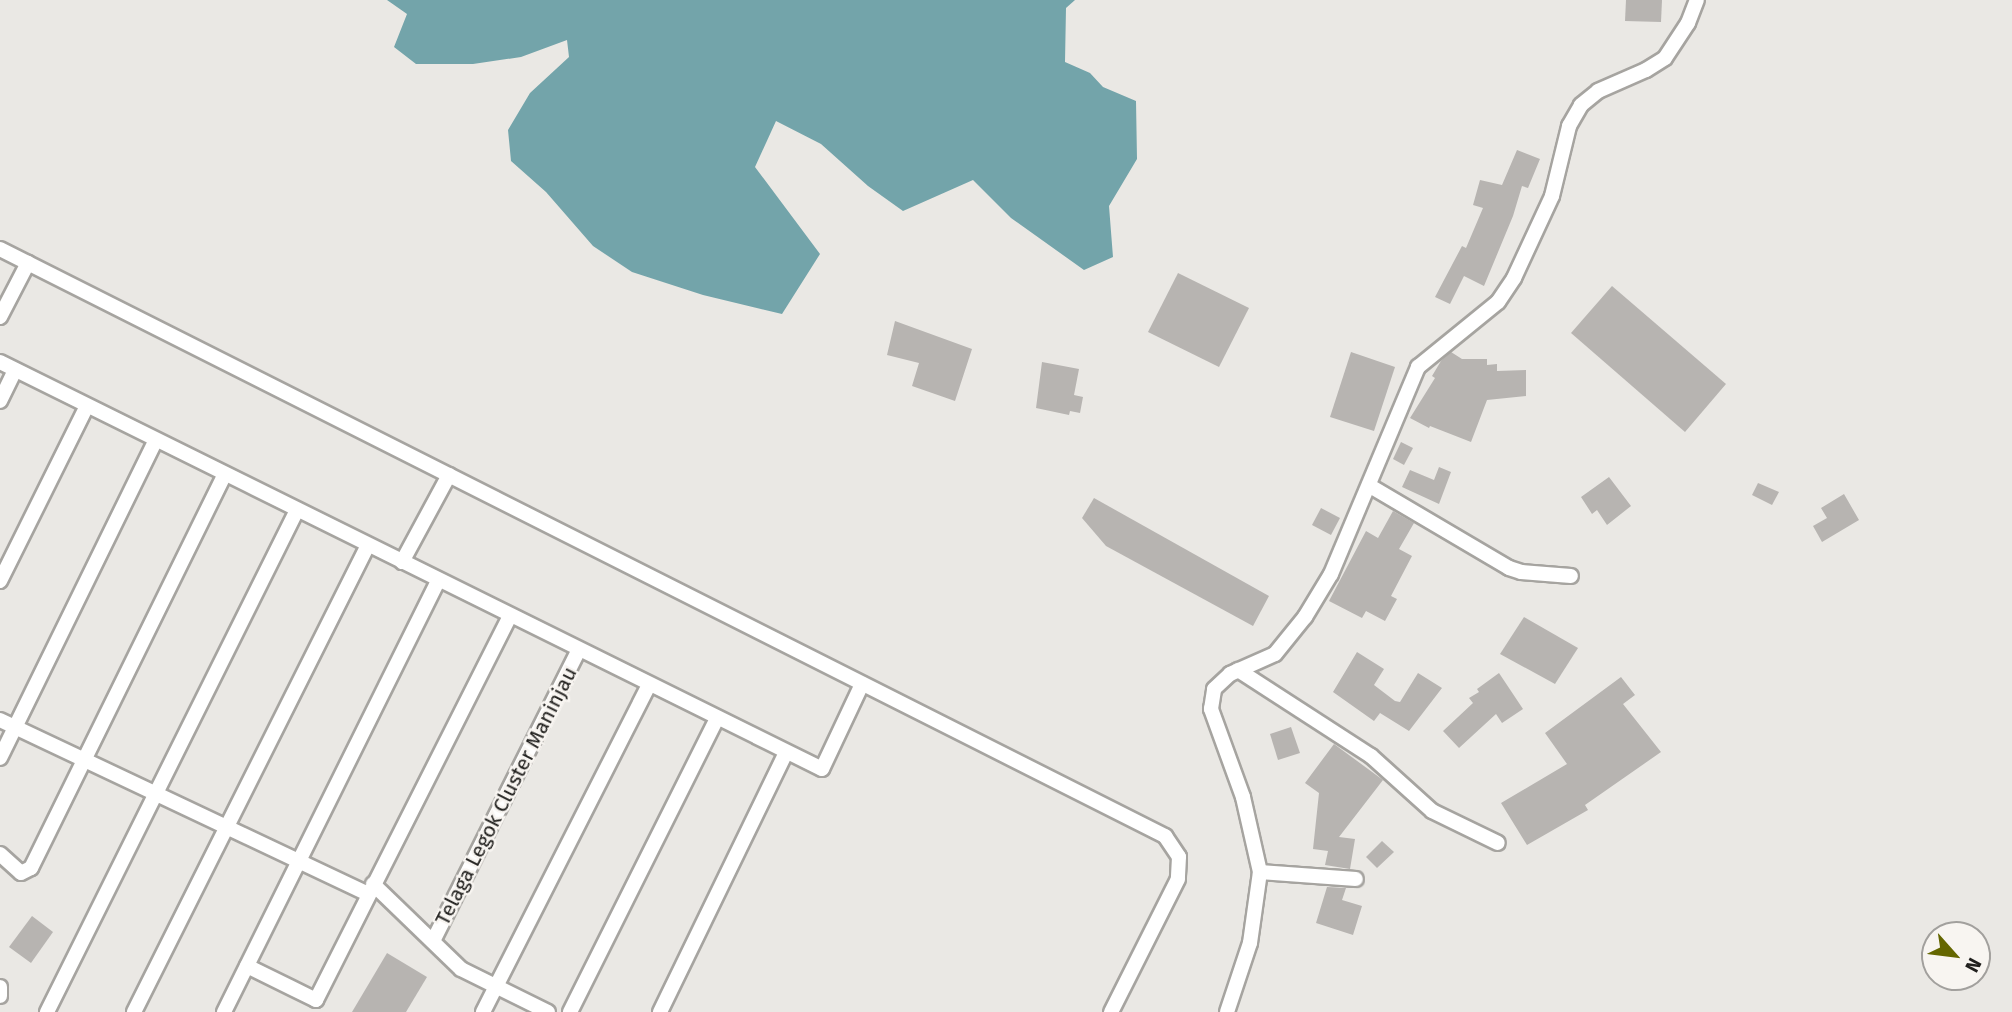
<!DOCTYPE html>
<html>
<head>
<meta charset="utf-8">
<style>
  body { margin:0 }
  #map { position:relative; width:2012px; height:1012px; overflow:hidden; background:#eae8e4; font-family:"Fira Sans",sans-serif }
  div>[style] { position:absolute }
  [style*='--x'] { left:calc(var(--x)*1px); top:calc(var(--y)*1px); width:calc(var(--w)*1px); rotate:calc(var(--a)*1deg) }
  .water>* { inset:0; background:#73a4aa }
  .building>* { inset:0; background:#b7b4b1 }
  .roads { filter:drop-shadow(2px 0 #a6a4a0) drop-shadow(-2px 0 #a6a4a0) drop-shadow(0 2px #a6a4a0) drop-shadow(0 -2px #a6a4a0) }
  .minor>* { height:14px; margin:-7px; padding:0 7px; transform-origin:7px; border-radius:7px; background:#fff }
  span { translate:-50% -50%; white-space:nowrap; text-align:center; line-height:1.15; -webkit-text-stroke:5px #f8f5f1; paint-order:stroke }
  .street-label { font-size:21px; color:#21201e }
  .north { position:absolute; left:1921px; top:921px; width:70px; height:70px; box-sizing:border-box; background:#f8f5f1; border:2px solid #a2a09d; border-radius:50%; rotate:118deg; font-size:19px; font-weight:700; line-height:28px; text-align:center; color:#21201e }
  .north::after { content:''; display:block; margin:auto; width:24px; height:32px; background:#646600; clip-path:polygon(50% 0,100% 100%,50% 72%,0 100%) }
</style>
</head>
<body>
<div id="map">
  <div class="water">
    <div style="clip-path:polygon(387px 0,1075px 0,1066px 8px,1065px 62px,1090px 73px,1103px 87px,1136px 101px,1137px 159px,1109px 206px,1113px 257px,1084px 270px,1011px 218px,973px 180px,903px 211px,868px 186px,821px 144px,776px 121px,755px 167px,820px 254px,782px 314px,703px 295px,632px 272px,593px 246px,546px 192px,511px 161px,508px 130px,530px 93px,569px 57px,567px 40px,521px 57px,473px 64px,416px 64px,394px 47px,407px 14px)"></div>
  </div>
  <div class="building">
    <div style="clip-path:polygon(1626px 0,1662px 0,1661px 22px,1625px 21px)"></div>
    <div style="clip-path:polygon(1517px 150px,1540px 159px,1528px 188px,1522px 186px,1513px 216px,1484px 286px,1464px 276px,1450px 304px,1435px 297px,1462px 246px,1466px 248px,1483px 208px,1473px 205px,1480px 180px,1502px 185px)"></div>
    <div style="clip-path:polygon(1178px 273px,1249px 308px,1219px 367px,1148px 332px)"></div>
    <div style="clip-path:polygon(1612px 286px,1726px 384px,1685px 432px,1571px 333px)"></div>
    <div style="clip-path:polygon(895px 321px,972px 349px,955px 401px,912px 386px,919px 363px,887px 355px)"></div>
    <div style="clip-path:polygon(1351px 352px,1395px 367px,1374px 431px,1330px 417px)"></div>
    <div style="clip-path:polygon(1451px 352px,1462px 359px,1487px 359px,1487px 365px,1497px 364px,1497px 371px,1526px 370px,1526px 396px,1487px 400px,1471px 442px,1430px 426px,1429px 428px,1410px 418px,1435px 378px,1432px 376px,1441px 361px)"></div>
    <div style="clip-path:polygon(1042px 362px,1079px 369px,1074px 395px,1083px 397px,1080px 413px,1070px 411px,1069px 415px,1036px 408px)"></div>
    <div style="clip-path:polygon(1401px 442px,1413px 448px,1404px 465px,1393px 459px)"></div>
    <div style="clip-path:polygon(1439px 467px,1451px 472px,1439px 504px,1402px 487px,1410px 470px,1434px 480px)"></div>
    <div style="clip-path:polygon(1609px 477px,1631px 506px,1607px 525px,1597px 510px,1592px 514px,1581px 497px)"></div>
    <div style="clip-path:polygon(1758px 483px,1779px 492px,1772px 505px,1752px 495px)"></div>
    <div style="clip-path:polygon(1844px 494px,1859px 520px,1822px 542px,1813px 526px,1827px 518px,1821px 508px)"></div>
    <div style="clip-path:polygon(1094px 498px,1269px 596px,1253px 626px,1106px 546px,1082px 518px)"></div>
    <div style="clip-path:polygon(1321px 508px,1340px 518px,1331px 535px,1312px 525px)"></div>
    <div style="clip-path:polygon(1393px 511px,1414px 523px,1399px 549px,1412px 556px,1391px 596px,1397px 599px,1385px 621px,1366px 611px,1362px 618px,1329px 601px,1366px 531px,1378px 538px)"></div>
    <div style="clip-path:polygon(1524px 617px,1578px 648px,1555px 684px,1500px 654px)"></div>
    <div style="clip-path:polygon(1357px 652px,1384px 669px,1374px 685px,1395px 701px,1400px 702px,1418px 673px,1442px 688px,1409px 731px,1380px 713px,1374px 721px,1333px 692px)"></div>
    <div style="clip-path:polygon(1499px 673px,1523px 709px,1502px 723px,1496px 714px,1459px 748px,1443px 731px,1473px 703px,1469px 698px,1479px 692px,1477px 689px)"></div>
    <div style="clip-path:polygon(1621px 677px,1635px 695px,1623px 704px,1661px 752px,1585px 805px,1588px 810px,1527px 845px,1501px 803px,1567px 764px,1545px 733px)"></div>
    <div style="clip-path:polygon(1291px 727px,1300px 753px,1278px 760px,1270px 734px)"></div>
    <div style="clip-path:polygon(1334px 744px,1383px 780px,1339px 837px,1355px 839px,1350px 869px,1325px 865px,1328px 851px,1313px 849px,1319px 793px,1305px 783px)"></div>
    <div style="clip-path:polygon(1382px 841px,1394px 852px,1377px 868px,1366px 857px)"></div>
    <div style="clip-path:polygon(1327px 887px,1346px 888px,1342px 900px,1362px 906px,1353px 935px,1316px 923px)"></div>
    <div style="clip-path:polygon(32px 916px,53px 932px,31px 963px,9px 947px)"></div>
    <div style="clip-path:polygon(387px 953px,427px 977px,406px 1012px,352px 1012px)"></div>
  </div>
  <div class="roads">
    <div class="minor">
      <div style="--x:0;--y:249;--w:1305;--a:26.74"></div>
      <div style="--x:1165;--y:836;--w:25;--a:56"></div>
      <div style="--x:1179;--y:857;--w:22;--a:93"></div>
      <div style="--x:1178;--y:879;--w:149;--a:116.7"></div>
      <div style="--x:0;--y:317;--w:61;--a:-62.6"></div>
      <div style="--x:0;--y:362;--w:917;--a:26.34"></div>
      <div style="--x:822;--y:769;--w:94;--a:-64.8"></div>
      <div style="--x:0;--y:401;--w:34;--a:-64"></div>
      <div style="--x:1370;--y:486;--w:161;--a:30.5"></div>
      <div style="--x:1509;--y:568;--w:13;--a:18"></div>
      <div style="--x:1521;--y:572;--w:50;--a:4.6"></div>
      <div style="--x:402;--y:562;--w:99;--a:-61.6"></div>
      <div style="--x:0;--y:581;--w:195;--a:-63.6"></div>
      <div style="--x:1238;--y:670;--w:158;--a:32.9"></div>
      <div style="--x:1371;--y:756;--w:82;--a:42"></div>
      <div style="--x:1432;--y:811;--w:73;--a:25.9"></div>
      <div style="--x:0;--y:720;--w:407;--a:25.3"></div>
      <div style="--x:0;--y:758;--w:354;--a:-63.9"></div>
      <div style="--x:0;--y:854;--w:28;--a:42"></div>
      <div style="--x:21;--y:873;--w:11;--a:-27"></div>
      <div style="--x:31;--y:868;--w:439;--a:-63.8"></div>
      <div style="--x:1260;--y:872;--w:96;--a:4.2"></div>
      <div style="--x:373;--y:884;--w:122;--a:44"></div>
      <div style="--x:461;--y:969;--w:97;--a:26.3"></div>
      <div style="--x:433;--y:941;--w:326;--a:-63.4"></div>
      <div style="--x:247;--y:966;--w:77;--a:26.2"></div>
      <div style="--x:316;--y:1000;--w:430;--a:-63.2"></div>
      <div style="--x:0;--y:987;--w:9;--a:90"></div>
      <div style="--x:47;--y:1012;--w:561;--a:-63.53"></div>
      <div style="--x:134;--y:1012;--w:522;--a:-63.39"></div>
      <div style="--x:224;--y:1012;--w:482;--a:-63.6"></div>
      <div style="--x:483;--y:1012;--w:367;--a:-63.1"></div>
      <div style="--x:570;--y:1012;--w:328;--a:-63.4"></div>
      <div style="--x:660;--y:1012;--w:288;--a:-64.1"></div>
      <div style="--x:1227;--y:1012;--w:73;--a:-71.6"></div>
      <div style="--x:1250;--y:943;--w:72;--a:-82"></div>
      <div style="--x:1260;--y:872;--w:77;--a:-102.8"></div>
      <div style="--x:1243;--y:797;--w:94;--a:-110"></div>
      <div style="--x:1211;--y:709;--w:20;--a:-81"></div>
      <div style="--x:1214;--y:689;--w:22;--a:-43"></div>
      <div style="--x:1230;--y:674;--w:49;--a:-24"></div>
      <div style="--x:1275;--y:654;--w:48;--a:-51"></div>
      <div style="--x:1305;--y:617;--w:50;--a:-58.8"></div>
      <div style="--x:1331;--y:574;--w:225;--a:-67.2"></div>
      <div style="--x:1418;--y:367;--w:103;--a:-39.1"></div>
      <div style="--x:1498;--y:302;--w:29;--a:-56"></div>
      <div style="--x:1514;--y:278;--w:90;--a:-65.1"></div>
      <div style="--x:1552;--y:196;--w:72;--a:-76.3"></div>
      <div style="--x:1569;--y:126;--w:24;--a:-60"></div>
      <div style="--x:1581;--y:105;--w:22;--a:-39"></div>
      <div style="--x:1598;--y:91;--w:52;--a:-23.6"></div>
      <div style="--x:1646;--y:70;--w:22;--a:-32"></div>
      <div style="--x:1665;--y:58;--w:42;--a:-56.7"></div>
      <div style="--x:1688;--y:23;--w:25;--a:-69"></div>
    </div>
  </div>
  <div class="street-label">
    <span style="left:506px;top:796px;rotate:-63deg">Telaga Legok Cluster Maninjau</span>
  </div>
  <div class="north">N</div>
</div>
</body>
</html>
